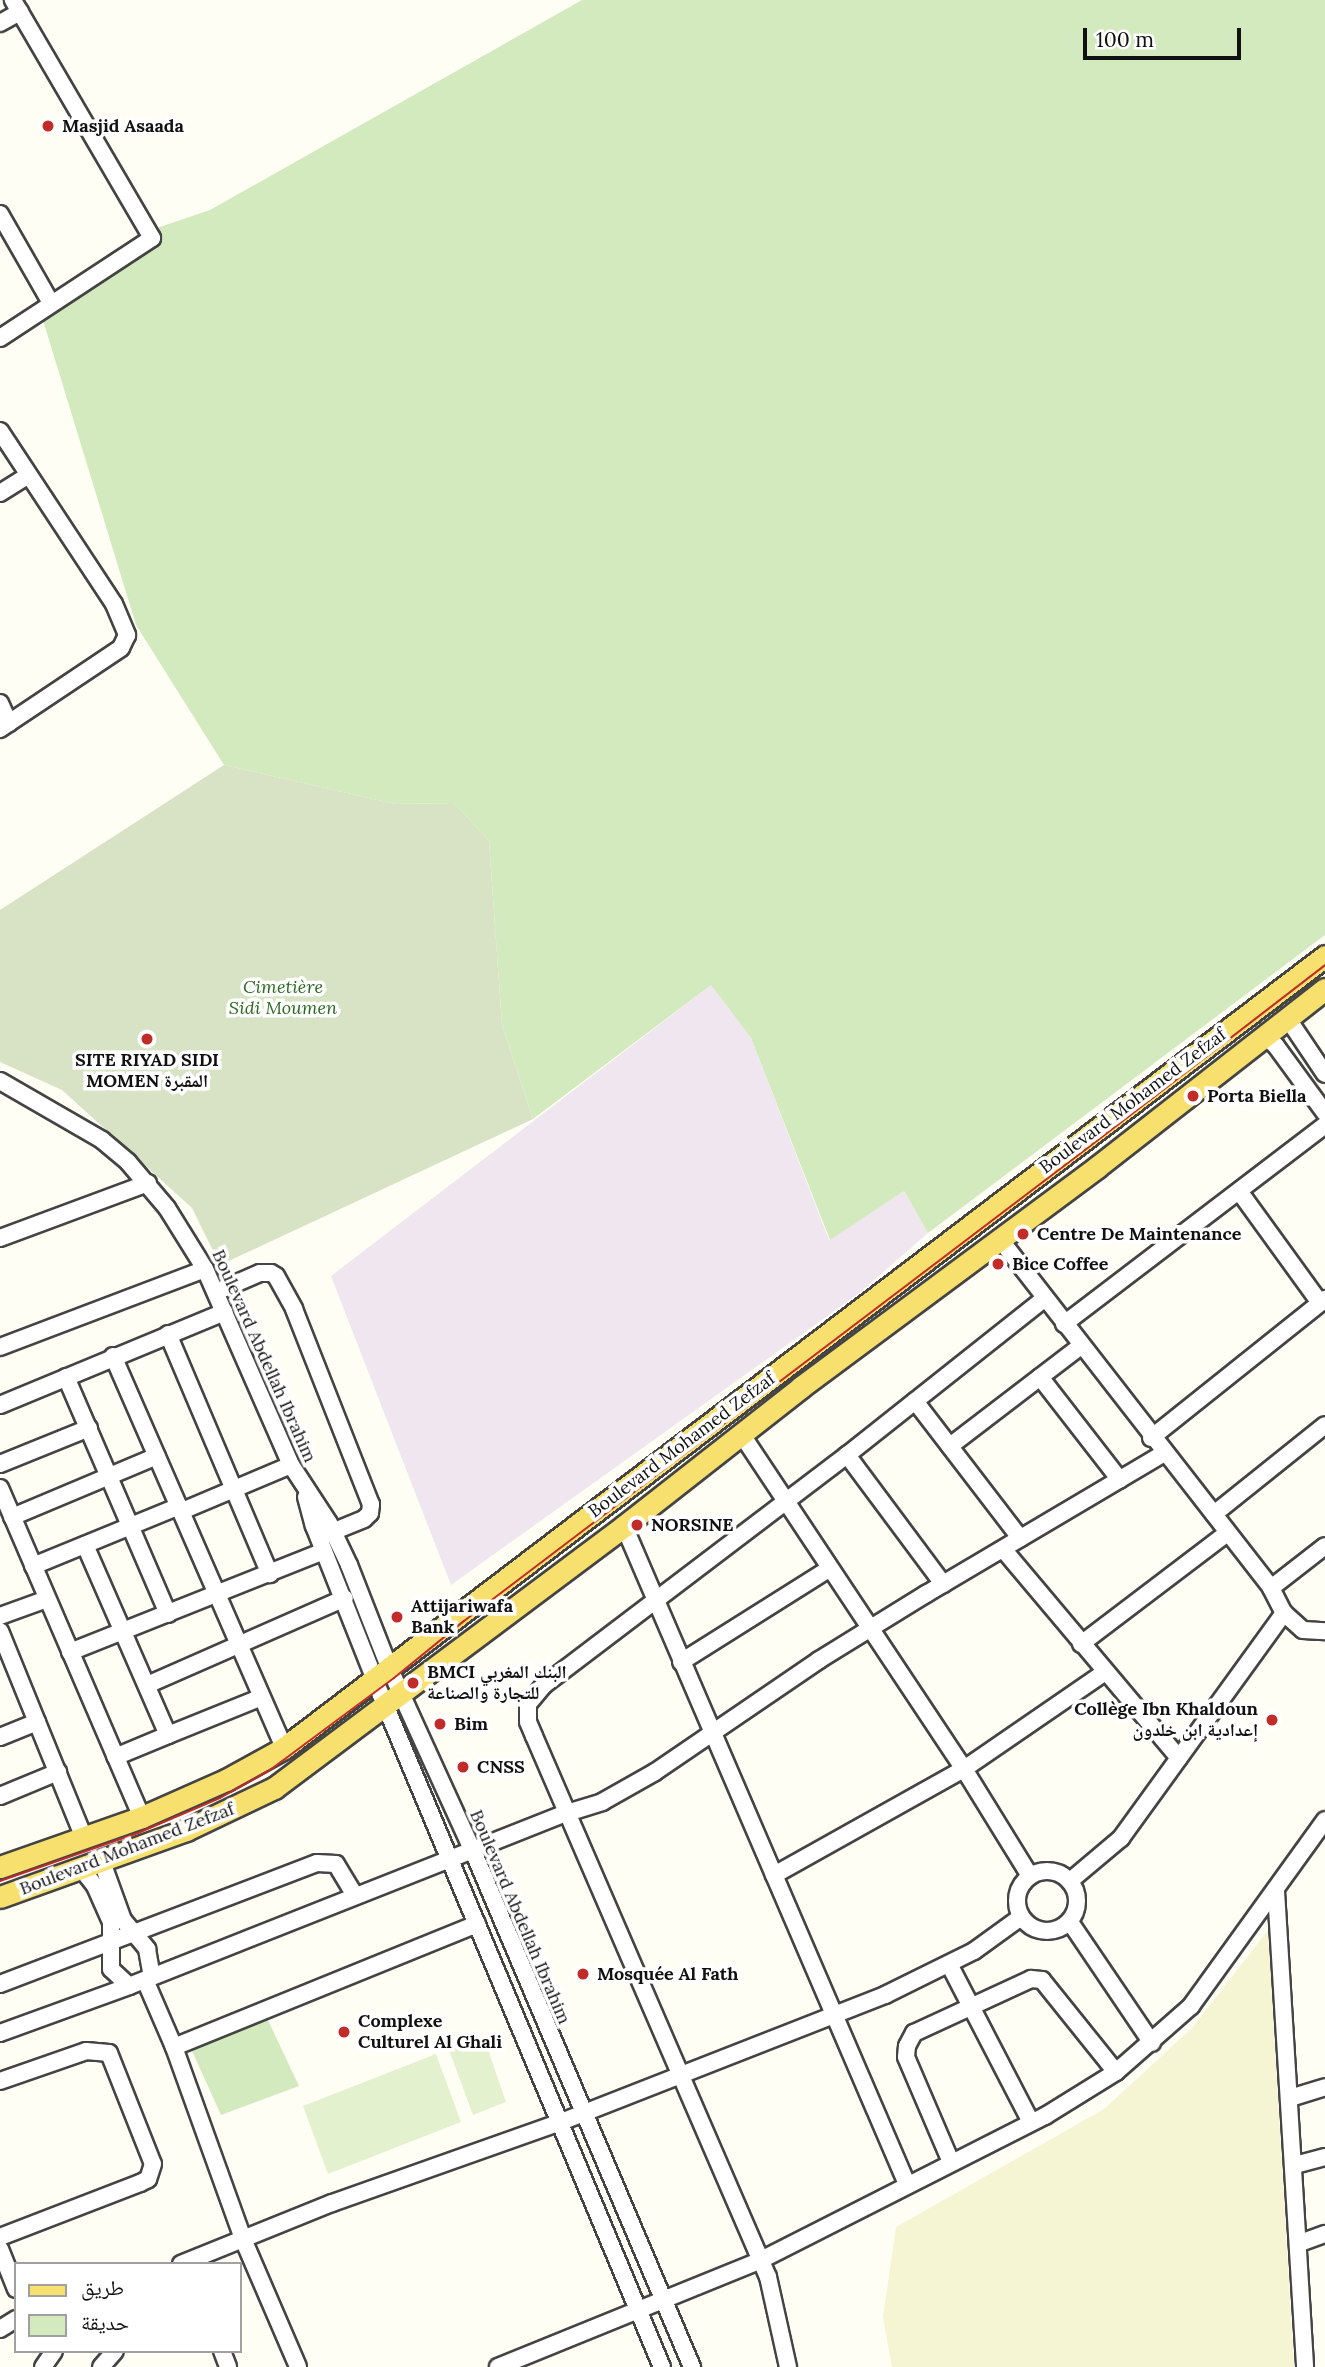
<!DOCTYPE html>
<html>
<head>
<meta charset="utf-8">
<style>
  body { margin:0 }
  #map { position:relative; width:1325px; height:2367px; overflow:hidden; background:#fffef5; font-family:Lora,"Noto Naskh Arabic",serif }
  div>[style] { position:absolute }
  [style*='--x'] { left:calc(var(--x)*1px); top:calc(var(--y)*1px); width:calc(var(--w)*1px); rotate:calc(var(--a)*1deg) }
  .industrial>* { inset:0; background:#efe6ef }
  .farmland>* { inset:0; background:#f5f5d4 }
  .green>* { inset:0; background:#d2eabe }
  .cemetery>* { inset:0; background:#d7e3c4 }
  .pitch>* { inset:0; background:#e3f1cf }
  .roads { filter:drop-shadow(2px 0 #444) drop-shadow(-2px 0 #444) drop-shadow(0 2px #444) drop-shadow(0 -2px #444) }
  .minor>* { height:16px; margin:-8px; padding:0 8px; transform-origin:8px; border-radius:8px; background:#fff }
  .minor>.ring { margin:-8px; padding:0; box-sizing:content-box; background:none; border:16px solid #fff; border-radius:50% }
  .major>* { height:21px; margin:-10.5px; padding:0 10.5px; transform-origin:10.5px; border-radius:10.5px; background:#f7e06d }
  .tram>* { height:2px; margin:-1px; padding:0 1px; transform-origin:1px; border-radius:1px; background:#c22c28 }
  .dots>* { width:19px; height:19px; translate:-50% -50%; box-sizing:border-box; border:4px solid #fff; border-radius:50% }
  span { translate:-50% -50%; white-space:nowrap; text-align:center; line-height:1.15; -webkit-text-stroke:7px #fff; paint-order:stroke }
  .poi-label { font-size:18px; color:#111; font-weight:700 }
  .left { translate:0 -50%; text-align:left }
  .right { translate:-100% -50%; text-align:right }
  .park-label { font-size:18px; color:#2a6a20; font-style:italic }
  .street-label { font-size:18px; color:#111 }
  .legend { position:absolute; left:14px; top:2262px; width:228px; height:91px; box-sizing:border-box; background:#fff; border:2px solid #a0a0a0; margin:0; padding:9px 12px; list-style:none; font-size:21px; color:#111 }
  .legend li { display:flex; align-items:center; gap:14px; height:35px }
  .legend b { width:35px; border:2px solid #a0a0a0 }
  .scale { position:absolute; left:1083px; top:28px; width:158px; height:32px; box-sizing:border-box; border:4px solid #111; border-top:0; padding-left:9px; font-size:21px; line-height:24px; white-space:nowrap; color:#111; -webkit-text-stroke:5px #fff; paint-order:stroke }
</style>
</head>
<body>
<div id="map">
  <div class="industrial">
    <div style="clip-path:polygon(711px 985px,751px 1038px,829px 1240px,904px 1191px,928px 1233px,858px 1294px,451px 1585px,331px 1276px)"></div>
  </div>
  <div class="farmland">
    <div style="clip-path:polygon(1268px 1930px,1294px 2367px,892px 2367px,883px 2317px,896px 2227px,1104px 2109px,1192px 2028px)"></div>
  </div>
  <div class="green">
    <div style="clip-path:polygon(582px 0,1325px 0,1325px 935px,928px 1233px,904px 1191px,830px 1240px,751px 1038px,711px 985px,533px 1119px,502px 1025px,489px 841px,454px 803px,395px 804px,224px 765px,136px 625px,39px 307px,157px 228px,210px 210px)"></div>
    <div style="clip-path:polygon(267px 2018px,299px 2086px,221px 2115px,192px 2051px)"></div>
  </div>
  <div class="cemetery">
    <div style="clip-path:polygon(224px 765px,395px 804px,454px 803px,489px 841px,502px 1025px,533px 1119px,220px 1265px,192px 1208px,62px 1090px,0 1062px,0 910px)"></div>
  </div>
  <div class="pitch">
    <div style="clip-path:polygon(484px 2038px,506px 2102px,473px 2115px,449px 2050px)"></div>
    <div style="clip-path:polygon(436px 2054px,461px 2122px,328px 2174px,303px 2106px)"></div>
  </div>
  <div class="roads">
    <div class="minor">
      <div style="--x:0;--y:23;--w:23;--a:-29"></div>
      <div style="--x:0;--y:214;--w:103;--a:60.2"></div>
      <div style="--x:0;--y:338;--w:182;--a:-33.3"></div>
      <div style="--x:152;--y:238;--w:276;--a:-120.3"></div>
      <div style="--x:0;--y:431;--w:207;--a:56.6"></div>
      <div style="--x:114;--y:604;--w:34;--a:67"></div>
      <div style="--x:127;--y:635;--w:14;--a:115"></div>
      <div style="--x:121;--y:648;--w:146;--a:146.2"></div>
      <div style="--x:0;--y:493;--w:32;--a:-32"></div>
      <div style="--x:0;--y:703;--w:22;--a:66"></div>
      <div style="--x:1288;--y:1019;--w:66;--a:56.1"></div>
      <div style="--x:1265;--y:1036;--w:15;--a:42"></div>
      <div style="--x:1276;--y:1046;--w:83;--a:53.8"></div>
      <div style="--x:0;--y:1081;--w:118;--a:30"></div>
      <div style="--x:102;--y:1140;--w:34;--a:40"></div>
      <div style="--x:128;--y:1162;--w:60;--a:49.7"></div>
      <div style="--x:167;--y:1208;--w:72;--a:58.1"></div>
      <div style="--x:205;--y:1269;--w:214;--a:66.3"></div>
      <div style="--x:291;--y:1465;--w:69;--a:56.8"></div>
      <div style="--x:329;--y:1523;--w:47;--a:64.5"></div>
      <div style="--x:349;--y:1565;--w:110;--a:68.6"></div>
      <div style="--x:389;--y:1667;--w:202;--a:65.5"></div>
      <div style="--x:473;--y:1851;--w:561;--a:67"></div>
      <div style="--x:1239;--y:1191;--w:138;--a:54.1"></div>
      <div style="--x:0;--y:1238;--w:158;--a:-20.4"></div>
      <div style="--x:999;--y:1238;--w:443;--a:52.1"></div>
      <div style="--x:1271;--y:1588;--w:28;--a:63"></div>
      <div style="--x:1284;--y:1613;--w:25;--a:42"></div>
      <div style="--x:1303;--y:1630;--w:22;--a:3"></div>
      <div style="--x:216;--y:1292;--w:48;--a:-23.4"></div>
      <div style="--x:260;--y:1273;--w:11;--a:0"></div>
      <div style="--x:271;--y:1273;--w:6;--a:31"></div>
      <div style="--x:276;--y:1276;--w:38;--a:61"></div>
      <div style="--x:294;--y:1309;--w:210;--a:68.5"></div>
      <div style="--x:371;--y:1504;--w:9;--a:96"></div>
      <div style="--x:370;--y:1513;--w:8;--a:135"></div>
      <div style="--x:364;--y:1519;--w:42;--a:157.7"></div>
      <div style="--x:1064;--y:1324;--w:328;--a:-37.3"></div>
      <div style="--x:168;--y:1334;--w:261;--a:67"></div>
      <div style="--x:0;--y:1347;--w:219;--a:-20.8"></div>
      <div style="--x:113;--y:1356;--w:428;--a:66.4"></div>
      <div style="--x:66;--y:1377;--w:258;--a:66.7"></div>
      <div style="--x:1040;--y:1377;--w:130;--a:52.2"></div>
      <div style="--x:915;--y:1401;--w:173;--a:52.5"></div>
      <div style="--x:0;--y:1405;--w:243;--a:-22.5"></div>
      <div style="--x:742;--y:1435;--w:401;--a:56.4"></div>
      <div style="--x:964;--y:1769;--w:126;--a:58.3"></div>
      <div style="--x:1151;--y:1438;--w:223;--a:-38.6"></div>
      <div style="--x:950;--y:1446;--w:165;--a:-37.4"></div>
      <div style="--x:847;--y:1455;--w:161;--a:53.3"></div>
      <div style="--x:0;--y:1464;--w:96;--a:-22"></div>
      <div style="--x:0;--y:1488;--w:358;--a:66.7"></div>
      <div style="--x:306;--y:1497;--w:30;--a:75"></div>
      <div style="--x:314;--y:1526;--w:182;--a:68.4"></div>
      <div style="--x:381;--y:1695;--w:728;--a:67.31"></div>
      <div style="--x:182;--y:1511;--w:118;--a:-22.9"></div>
      <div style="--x:1214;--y:1514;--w:142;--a:-38.7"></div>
      <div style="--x:12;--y:1517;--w:157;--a:-22.8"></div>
      <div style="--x:624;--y:1526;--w:716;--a:66.73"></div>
      <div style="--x:85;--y:1545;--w:207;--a:66.4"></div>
      <div style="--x:168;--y:1735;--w:57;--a:157.5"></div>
      <div style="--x:1003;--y:1549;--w:273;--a:49.9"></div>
      <div style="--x:33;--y:1566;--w:158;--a:-22.3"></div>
      <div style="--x:1271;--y:1588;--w:68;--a:-37.9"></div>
      <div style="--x:0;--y:1616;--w:50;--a:-19.9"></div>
      <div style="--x:0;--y:1631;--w:223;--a:67.9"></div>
      <div style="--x:1081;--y:1644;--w:183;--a:-37.2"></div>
      <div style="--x:70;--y:1652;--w:273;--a:-21.7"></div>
      <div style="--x:681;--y:1662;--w:176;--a:-32.2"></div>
      <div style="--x:147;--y:1685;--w:216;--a:-23.7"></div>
      <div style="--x:168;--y:1735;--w:101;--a:-22"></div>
      <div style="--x:0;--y:1737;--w:40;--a:-22"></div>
      <div style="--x:0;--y:1796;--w:63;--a:-22.5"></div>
      <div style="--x:102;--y:1862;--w:62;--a:70.1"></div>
      <div style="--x:123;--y:1920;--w:38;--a:50"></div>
      <div style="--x:147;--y:1949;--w:28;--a:80"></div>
      <div style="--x:81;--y:1868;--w:23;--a:52"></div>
      <div style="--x:95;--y:1886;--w:39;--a:66"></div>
      <div style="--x:111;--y:1922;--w:47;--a:90"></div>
      <div style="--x:111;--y:1969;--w:25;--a:43"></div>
      <div class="ring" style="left:1017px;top:1871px;width:44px;height:44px"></div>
      <div style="--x:774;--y:1875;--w:218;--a:-29.2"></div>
      <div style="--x:964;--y:1769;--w:171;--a:-34.5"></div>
      <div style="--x:1070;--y:1881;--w:67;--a:-40.1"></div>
      <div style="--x:1121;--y:1838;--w:278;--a:-54.1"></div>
      <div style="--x:1276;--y:1891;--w:477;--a:86.5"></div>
      <div style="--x:1070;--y:1922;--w:146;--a:55.9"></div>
      <div style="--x:949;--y:1964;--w:178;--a:62.6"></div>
      <div style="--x:145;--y:1980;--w:73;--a:66.6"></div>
      <div style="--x:174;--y:2047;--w:204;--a:70.2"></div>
      <div style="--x:243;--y:2239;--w:139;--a:66.7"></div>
      <div style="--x:0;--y:1984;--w:339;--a:-20.9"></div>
      <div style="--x:317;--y:1863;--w:19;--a:3"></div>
      <div style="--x:336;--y:1864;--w:37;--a:59"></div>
      <div style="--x:0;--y:2033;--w:137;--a:-20"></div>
      <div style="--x:129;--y:1986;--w:471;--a:-21.6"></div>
      <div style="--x:567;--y:1813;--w:37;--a:-17"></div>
      <div style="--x:602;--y:1802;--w:61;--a:-29.5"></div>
      <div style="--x:655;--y:1772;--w:199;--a:-34.3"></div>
      <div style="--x:819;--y:1660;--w:126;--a:-31.7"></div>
      <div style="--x:926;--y:1594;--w:277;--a:-30.6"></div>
      <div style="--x:174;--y:2047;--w:327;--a:-22.1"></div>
      <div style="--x:0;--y:2081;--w:91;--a:-19.2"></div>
      <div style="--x:86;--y:2051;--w:23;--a:5"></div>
      <div style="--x:109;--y:2053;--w:119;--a:68.4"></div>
      <div style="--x:153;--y:2164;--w:16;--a:108"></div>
      <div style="--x:148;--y:2179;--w:9;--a:153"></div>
      <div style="--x:140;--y:2183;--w:150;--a:158.9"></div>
      <div style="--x:1290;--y:2098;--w:37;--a:-17"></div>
      <div style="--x:951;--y:2162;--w:114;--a:-113.2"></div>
      <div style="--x:906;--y:2057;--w:11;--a:-85"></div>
      <div style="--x:907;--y:2046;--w:15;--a:-62"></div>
      <div style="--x:914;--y:2033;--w:129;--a:-24.8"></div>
      <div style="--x:1031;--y:1979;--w:11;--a:5"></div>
      <div style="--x:1042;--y:1980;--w:118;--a:51.2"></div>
      <div style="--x:1295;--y:2165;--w:31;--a:-15"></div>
      <div style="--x:1300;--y:2243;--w:27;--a:-20"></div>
      <div style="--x:0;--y:2249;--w:43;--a:68.2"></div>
      <div style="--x:181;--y:2264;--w:163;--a:-22"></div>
      <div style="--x:332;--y:2203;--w:243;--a:-19.5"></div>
      <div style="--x:561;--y:2122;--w:348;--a:-21.4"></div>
      <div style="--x:885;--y:1995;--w:99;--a:-26.3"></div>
      <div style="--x:974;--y:1951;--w:58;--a:-35.9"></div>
      <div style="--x:0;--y:2329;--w:19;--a:-32"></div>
      <div style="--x:222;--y:2351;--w:17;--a:69"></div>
      <div style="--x:43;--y:2367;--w:19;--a:-55"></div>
      <div style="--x:101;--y:2367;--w:21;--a:-49"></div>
      <div style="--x:498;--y:2367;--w:282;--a:-22.1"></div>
      <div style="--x:759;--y:2261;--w:321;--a:-26.9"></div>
      <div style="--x:1045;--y:2116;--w:84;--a:-31.8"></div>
      <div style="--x:1116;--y:2072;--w:100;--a:-41.3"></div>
      <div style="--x:1191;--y:2006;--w:229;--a:-54.2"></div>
      <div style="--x:788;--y:2367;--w:92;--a:-102.5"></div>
      <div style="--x:768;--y:2277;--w:589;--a:-113.39"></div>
      <div style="--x:534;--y:1736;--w:15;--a:-113"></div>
      <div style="--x:528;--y:1722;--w:18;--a:-90"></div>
      <div style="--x:528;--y:1704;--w:25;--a:-50"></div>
      <div style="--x:544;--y:1685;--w:380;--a:-37.2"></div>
      <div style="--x:847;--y:1455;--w:251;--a:-38.4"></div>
    </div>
    <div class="major">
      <div style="--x:0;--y:1867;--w:151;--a:-19.4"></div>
      <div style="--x:142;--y:1817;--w:92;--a:-23.8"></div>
      <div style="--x:226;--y:1780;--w:66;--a:-28.9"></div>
      <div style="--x:284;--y:1748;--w:1308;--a:-37.26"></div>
      <div style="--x:0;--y:1897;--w:198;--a:-19.8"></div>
      <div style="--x:186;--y:1830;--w:98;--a:-25.5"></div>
      <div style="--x:274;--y:1788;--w:437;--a:-36.8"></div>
      <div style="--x:624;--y:1526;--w:225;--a:-38.1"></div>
      <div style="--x:801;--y:1387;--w:369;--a:-36.6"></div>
      <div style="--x:1097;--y:1167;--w:289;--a:-38"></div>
    </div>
  </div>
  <div class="tram">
    <div style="--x:0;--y:1881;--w:146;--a:-19.2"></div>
    <div style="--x:138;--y:1833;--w:89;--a:-23.1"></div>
    <div style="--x:220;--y:1798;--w:57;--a:-29.2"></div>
    <div style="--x:270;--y:1770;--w:154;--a:-36.6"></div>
    <div style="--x:394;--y:1678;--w:90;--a:-39.2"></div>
    <div style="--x:464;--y:1621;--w:779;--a:-37.18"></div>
    <div style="--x:1085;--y:1150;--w:303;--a:-37.6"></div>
  </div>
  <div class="dots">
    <div style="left:48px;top:126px;background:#c22c28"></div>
    <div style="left:147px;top:1039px;background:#c22c28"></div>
    <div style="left:1193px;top:1096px;background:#c22c28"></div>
    <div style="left:1023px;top:1234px;background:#c22c28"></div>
    <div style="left:998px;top:1264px;background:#c22c28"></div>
    <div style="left:637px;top:1525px;background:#c22c28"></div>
    <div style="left:397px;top:1617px;background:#c22c28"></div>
    <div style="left:413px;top:1683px;background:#c22c28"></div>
    <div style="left:1272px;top:1720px;background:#c22c28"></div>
    <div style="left:440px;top:1724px;background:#c22c28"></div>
    <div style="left:463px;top:1767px;background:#c22c28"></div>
    <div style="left:583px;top:1974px;background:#c22c28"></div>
    <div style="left:344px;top:2032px;background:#c22c28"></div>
  </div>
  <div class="poi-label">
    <span class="left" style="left:62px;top:126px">Masjid Asaada</span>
    <span style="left:147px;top:1071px">SITE RIYAD SIDI<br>MOMEN المقبرة</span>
    <span class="left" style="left:1207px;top:1096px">Porta Biella</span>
    <span class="left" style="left:1037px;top:1234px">Centre De Maintenance</span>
    <span class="left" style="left:1012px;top:1264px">Bice Coffee</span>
    <span class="left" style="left:651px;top:1525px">NORSINE</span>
    <span class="left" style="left:411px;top:1617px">Attijariwafa<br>Bank</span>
    <span class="left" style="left:427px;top:1683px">BMCI البنك المغربي<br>للتجارة والصناعة</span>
    <span class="right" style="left:1258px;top:1720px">Collège Ibn Khaldoun<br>إعدادية ابن خلدون</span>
    <span class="left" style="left:454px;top:1724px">Bim</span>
    <span class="left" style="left:477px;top:1767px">CNSS</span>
    <span class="left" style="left:597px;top:1974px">Mosquée Al Fath</span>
    <span class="left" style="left:358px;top:2032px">Complexe<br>Culturel Al Ghali</span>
  </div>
  <div class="park-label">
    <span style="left:283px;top:998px">Cimetière<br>Sidi Moumen</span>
  </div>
  <div class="street-label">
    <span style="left:1133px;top:1101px;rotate:-37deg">Boulevard Mohamed Zefzaf</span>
    <span style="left:264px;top:1356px;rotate:66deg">Boulevard Abdellah Ibrahim</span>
    <span style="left:682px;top:1445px;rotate:-37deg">Boulevard Mohamed Zefzaf</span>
    <span style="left:127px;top:1849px;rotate:-21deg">Boulevard Mohamed Zefzaf</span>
    <span style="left:520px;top:1917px;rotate:67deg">Boulevard Abdellah Ibrahim</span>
  </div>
  <ul class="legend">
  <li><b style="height:9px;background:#f7e06d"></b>طريق</li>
  <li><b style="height:19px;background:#d2eabe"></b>حديقة</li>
  </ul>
  <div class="scale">100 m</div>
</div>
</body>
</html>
